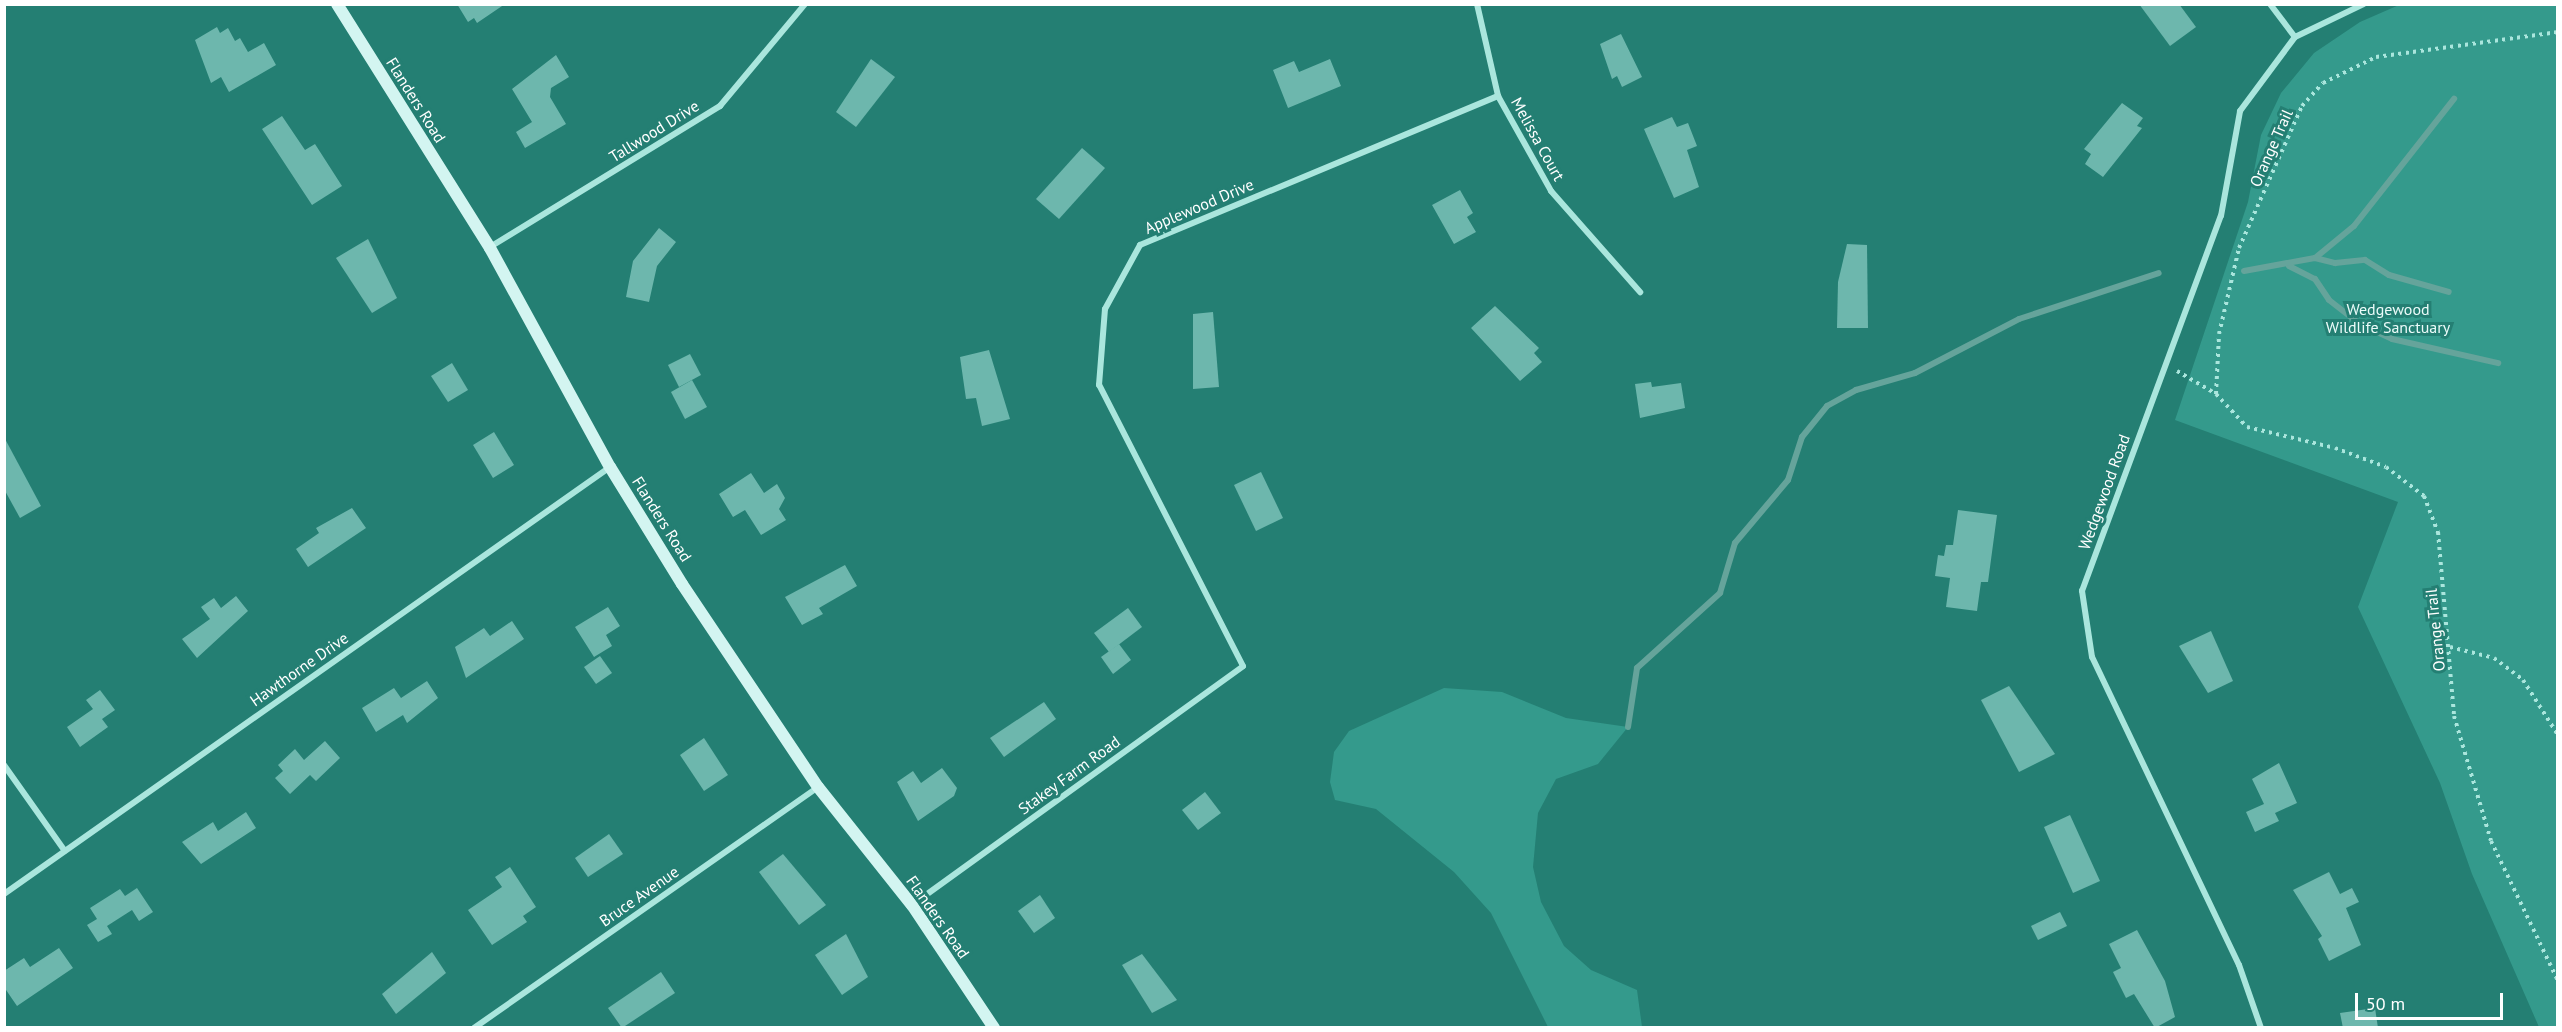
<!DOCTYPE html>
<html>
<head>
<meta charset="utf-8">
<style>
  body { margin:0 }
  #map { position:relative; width:2562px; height:1032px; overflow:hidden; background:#247f73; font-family:"PT Sans",sans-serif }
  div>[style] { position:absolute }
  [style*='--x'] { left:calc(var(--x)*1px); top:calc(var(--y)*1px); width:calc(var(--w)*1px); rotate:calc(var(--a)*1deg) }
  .green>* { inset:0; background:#349a8c }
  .stream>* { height:6px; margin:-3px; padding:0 3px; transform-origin:3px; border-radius:3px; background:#65a49b }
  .building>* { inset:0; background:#6db7ad }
  .path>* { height:4px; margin-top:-2px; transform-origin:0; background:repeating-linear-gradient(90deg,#aae6dd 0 3px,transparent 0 7.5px) }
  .street>* { height:6px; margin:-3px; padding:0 3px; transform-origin:3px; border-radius:3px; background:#aae6dd }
  .secondary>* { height:12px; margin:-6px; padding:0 6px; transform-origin:6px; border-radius:6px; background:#d3f5f1 }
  span { translate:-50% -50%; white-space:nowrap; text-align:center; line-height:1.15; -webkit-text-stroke:6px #247f73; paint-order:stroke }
  .street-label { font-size:16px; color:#fff }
  .park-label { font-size:16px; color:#ebfbf9 }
  .frame { position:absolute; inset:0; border:6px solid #fff; pointer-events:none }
  .scale { position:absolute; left:2355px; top:993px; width:148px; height:27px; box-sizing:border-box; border:3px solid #fff; border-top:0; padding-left:8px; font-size:18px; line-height:21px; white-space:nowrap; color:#fff; -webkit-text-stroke:4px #247f73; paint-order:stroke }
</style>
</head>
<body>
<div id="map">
  <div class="green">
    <div style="clip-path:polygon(2399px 5px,2557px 5px,2557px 1027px,2539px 1027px,2472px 874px,2440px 783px,2358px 607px,2398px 502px,2175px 420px,2248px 202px,2261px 135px,2281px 93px,2314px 53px,2360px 22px)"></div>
    <div style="clip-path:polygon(1444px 688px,1502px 692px,1566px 718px,1628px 727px,1598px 764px,1556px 779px,1538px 813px,1533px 867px,1541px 902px,1564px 946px,1591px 970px,1637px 990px,1642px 1027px,1548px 1027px,1491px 913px,1454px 872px,1376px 809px,1335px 800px,1330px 782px,1334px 752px,1349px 731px)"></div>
  </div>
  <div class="stream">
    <div style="--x:2315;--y:258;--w:21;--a:14"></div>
    <div style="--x:2335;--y:263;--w:30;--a:-6"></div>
    <div style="--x:2365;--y:260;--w:28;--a:32"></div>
    <div style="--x:2389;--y:275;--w:62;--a:15.8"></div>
    <div style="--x:2289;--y:266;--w:29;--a:27"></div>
    <div style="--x:2315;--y:279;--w:25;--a:56"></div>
    <div style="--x:2329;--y:300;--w:39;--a:38"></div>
    <div style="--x:2360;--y:324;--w:35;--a:25"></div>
    <div style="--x:2392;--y:339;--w:109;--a:12.8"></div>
    <div style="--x:2244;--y:271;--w:72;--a:-10.4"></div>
    <div style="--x:2315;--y:258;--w:50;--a:-39.4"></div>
    <div style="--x:2354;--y:226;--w:162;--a:-51.8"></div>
    <div style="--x:1628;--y:727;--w:60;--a:-81.3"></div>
    <div style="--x:1637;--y:668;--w:112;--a:-42.1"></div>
    <div style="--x:1720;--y:593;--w:52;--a:-73.3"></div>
    <div style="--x:1735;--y:543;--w:82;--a:-49.9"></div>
    <div style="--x:1788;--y:480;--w:45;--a:-72"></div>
    <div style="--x:1802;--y:437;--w:40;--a:-51"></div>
    <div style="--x:1827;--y:406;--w:33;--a:-29"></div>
    <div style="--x:1856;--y:390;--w:61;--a:-16.1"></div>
    <div style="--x:1915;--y:373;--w:117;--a:-27.4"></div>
    <div style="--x:2019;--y:319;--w:147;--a:-18.2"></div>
  </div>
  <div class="building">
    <div style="clip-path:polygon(457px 4px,505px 4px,477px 23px,474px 18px,468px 22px)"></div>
    <div style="clip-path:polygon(2139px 4px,2179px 4px,2196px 27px,2170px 46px)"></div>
    <div style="clip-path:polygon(217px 27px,220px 33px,228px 28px,235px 41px,240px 38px,248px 52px,264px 43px,276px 65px,229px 92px,221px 77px,211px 83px,195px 40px)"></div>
    <div style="clip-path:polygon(1621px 34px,1642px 77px,1622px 87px,1617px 76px,1612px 79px,1600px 44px)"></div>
    <div style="clip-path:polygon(556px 55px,569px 77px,551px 88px,550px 97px,566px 124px,525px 148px,516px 132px,532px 122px,512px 89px)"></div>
    <div style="clip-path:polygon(871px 59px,895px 77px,856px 127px,836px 112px)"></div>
    <div style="clip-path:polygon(1330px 59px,1341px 86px,1288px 108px,1273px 70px,1294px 61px,1299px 72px)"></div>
    <div style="clip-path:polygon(2122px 103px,2143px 118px,2137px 126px,2142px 128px,2103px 177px,2085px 164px,2091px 154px,2084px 149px)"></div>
    <div style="clip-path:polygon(282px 116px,305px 150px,315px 144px,342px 186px,312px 205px,262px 129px)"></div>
    <div style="clip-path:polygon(1672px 117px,1677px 127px,1688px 123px,1697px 146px,1687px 150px,1699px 187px,1674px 198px,1644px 129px)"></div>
    <div style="clip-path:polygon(1082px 148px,1105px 168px,1059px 219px,1036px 199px)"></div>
    <div style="clip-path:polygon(1460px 190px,1473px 213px,1467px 217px,1476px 232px,1454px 244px,1432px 205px)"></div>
    <div style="clip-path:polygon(659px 228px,676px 242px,657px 266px,649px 302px,626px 297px,633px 261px)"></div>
    <div style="clip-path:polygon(368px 239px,397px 298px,372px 313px,336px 258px)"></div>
    <div style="clip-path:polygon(1847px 244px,1867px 245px,1868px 328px,1837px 328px,1838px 282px)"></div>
    <div style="clip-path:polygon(1495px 306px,1539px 348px,1534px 353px,1542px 362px,1520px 381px,1471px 328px)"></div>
    <div style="clip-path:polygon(1213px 312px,1219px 387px,1193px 389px,1193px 314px)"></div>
    <div style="clip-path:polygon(989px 350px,1010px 419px,982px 426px,976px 398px,966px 399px,960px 357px)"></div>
    <div style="clip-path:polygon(690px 354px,701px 375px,679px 387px,668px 365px)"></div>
    <div style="clip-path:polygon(452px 363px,468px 390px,448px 402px,431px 376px)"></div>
    <div style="clip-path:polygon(692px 380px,707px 407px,685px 419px,671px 392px)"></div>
    <div style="clip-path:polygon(1651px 382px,1652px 387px,1681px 383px,1685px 408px,1640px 418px,1635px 384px)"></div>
    <div style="clip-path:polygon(494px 432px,514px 465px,493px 478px,473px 445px)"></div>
    <div style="clip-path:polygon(4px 437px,41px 506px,20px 518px,4px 489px)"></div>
    <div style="clip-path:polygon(1261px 472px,1283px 518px,1256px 531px,1234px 485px)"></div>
    <div style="clip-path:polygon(751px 473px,764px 493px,777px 484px,785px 498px,779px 509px,786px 520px,761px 535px,745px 510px,733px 517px,719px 494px)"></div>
    <div style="clip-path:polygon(352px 508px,366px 528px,308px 567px,296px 549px,319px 533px,316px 528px)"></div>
    <div style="clip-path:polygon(1958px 510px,1997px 515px,1988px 582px,1981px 582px,1977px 611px,1946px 607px,1950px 578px,1935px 576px,1938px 555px,1944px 556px,1946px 545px,1953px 545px)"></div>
    <div style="clip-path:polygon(845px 565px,857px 586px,819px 608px,823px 614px,802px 625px,785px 597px)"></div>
    <div style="clip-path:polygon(236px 596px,248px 611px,197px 658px,182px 639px,210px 619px,201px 607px,214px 598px,221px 608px)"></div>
    <div style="clip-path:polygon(608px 607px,620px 626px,606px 635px,612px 646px,594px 657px,575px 627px)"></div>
    <div style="clip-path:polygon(1128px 608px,1142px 627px,1109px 652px,1094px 633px)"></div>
    <div style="clip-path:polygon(512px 621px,524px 639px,466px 678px,455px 647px,484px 628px,490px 636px)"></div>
    <div style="clip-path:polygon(2211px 631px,2233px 681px,2208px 693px,2179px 646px)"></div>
    <div style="clip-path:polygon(1119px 644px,1131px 660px,1113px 674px,1101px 657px)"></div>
    <div style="clip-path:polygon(600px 656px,612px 673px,596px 684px,584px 667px)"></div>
    <div style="clip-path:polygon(427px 681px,438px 698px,407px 723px,403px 715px,376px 732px,362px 708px,394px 688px,401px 698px)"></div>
    <div style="clip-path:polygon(2009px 686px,2055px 754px,2019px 772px,1981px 700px)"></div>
    <div style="clip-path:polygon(100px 690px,115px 710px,102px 719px,108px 727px,80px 747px,67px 727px,93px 709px,86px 700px)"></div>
    <div style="clip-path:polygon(1044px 702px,1056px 719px,1004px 757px,990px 738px)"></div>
    <div style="clip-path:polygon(704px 738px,728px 775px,704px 791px,680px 755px)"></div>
    <div style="clip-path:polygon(325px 741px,340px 758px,316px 781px,310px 775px,290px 794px,275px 778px,283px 771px,278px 765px,295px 749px,304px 760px)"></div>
    <div style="clip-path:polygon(2279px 763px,2297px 803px,2275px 813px,2279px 821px,2255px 832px,2246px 812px,2264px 804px,2252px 779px)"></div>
    <div style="clip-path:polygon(942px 768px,957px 788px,954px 796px,918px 821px,897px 782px,913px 771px,921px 783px)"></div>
    <div style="clip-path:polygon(1205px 792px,1221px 813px,1198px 830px,1182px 810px)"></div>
    <div style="clip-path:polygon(246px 812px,256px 828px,201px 864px,182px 842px,213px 822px,218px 831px)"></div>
    <div style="clip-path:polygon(2070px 815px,2100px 881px,2073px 893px,2044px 827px)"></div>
    <div style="clip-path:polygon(609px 834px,623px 854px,588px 877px,575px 858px)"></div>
    <div style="clip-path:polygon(783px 854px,826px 905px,799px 925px,759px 872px)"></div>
    <div style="clip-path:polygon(510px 867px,536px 907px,523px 916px,527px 922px,492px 945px,468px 910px,502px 887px,495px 877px)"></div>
    <div style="clip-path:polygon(2329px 872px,2340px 894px,2352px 888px,2359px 902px,2346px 908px,2361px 945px,2329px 961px,2318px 939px,2322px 936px,2293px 890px)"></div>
    <div style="clip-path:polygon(137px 888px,153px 912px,139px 921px,132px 910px,107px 926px,112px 934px,98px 942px,87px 925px,97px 919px,90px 908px,120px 889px,125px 896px)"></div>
    <div style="clip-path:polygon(1040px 895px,1055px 918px,1034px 933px,1018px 911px)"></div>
    <div style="clip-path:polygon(2060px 912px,2067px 926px,2038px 940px,2031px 926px)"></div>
    <div style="clip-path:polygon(2137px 930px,2165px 981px,2175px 1017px,2155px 1028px,2134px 994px,2126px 998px,2113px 972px,2121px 968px,2109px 944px)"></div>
    <div style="clip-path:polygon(846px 934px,868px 977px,842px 995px,815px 955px)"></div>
    <div style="clip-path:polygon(59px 948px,73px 968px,17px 1006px,4px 987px,4px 971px,24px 958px,30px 967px)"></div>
    <div style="clip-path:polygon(432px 952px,446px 973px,396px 1014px,382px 994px)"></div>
    <div style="clip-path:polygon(1142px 954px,1177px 1000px,1152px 1013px,1122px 965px)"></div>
    <div style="clip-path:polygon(661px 972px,675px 993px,622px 1028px,608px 1008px)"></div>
    <div style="clip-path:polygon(2375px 1008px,2378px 1028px,2343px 1028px,2340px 1013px)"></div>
  </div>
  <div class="path">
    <div style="--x:2177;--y:371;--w:45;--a:30.5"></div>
    <div style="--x:2216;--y:394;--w:45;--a:46.8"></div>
    <div style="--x:2247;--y:427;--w:90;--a:13.4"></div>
    <div style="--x:2335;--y:448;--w:54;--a:20.4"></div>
    <div style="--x:2386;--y:467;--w:48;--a:37.3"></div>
    <div style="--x:2424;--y:496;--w:39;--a:69"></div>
    <div style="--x:2438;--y:532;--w:185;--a:85"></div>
    <div style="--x:2454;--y:716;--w:130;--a:73.5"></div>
    <div style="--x:2491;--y:841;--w:155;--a:64.4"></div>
    <div style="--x:2216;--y:394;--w:60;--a:-87.1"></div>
    <div style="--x:2219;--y:334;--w:88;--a:-76.9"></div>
    <div style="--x:2239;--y:248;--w:155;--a:-66.1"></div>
    <div style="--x:2302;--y:106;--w:31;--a:-48"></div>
    <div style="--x:2323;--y:83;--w:59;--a:-26.1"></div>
    <div style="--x:2376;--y:57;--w:184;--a:-7.8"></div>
    <div style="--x:2450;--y:647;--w:45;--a:14"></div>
    <div style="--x:2494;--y:658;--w:36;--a:37"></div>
    <div style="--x:2523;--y:680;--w:65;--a:57.5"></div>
  </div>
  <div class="street">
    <div style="--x:1477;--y:4;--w:94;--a:77.1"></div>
    <div style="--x:1498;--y:96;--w:109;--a:60.8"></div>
    <div style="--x:1551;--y:191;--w:135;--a:48.6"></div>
    <div style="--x:2270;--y:4;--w:41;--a:52.9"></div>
    <div style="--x:490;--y:247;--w:270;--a:-31.5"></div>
    <div style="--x:720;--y:106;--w:133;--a:-50.2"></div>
    <div style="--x:4;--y:765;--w:105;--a:54.7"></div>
    <div style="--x:4;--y:894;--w:741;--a:-35.17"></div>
    <div style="--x:912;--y:905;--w:408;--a:-35.8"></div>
    <div style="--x:1243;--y:666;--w:316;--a:-117.1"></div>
    <div style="--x:1099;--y:385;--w:76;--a:-85.5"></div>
    <div style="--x:1105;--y:309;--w:73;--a:-61.3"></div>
    <div style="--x:1140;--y:245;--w:388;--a:-22.6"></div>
    <div style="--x:474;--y:1028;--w:420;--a:-35"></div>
    <div style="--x:2261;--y:1028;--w:67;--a:-109.2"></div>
    <div style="--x:2239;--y:965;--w:341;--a:-115.5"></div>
    <div style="--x:2092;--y:657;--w:67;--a:-98.6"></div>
    <div style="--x:2082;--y:591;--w:400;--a:-69.7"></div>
    <div style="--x:2221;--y:216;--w:107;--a:-79.7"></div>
    <div style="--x:2240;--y:111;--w:92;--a:-53.4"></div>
    <div style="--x:2295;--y:37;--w:76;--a:-25.6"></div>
  </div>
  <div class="secondary">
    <div style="--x:337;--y:4;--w:288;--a:57.9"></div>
    <div style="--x:490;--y:248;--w:250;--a:61.3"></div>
    <div style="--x:610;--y:467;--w:137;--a:58.4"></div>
    <div style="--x:682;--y:584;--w:244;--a:56.2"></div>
    <div style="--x:818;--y:787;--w:151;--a:51.5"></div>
    <div style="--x:912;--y:905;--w:148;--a:56.3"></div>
  </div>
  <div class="street-label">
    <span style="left:416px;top:100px;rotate:58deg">Flanders Road</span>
    <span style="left:654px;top:131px;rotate:-32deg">Tallwood Drive</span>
    <span style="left:1538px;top:139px;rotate:61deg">Melissa Court</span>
    <span style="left:2271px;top:148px;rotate:-66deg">Orange Trail</span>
    <span style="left:1199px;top:206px;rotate:-23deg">Applewood Drive</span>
    <span style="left:2104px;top:492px;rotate:-70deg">Wedgewood Road</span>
    <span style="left:662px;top:519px;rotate:58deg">Flanders Road</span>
    <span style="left:2435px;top:630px;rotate:-96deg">Orange Trail</span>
    <span style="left:299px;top:669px;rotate:-35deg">Hawthorne Drive</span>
    <span style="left:1069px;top:775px;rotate:-36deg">Stakey Farm Road</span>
    <span style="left:639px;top:896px;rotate:-35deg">Bruce Avenue</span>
    <span style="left:938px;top:917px;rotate:55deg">Flanders Road</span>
  </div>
  <div class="park-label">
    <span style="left:2388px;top:318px">Wedgewood<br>Wildlife Sanctuary</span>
  </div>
  <div class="frame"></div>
  <div class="scale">50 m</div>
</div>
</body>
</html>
